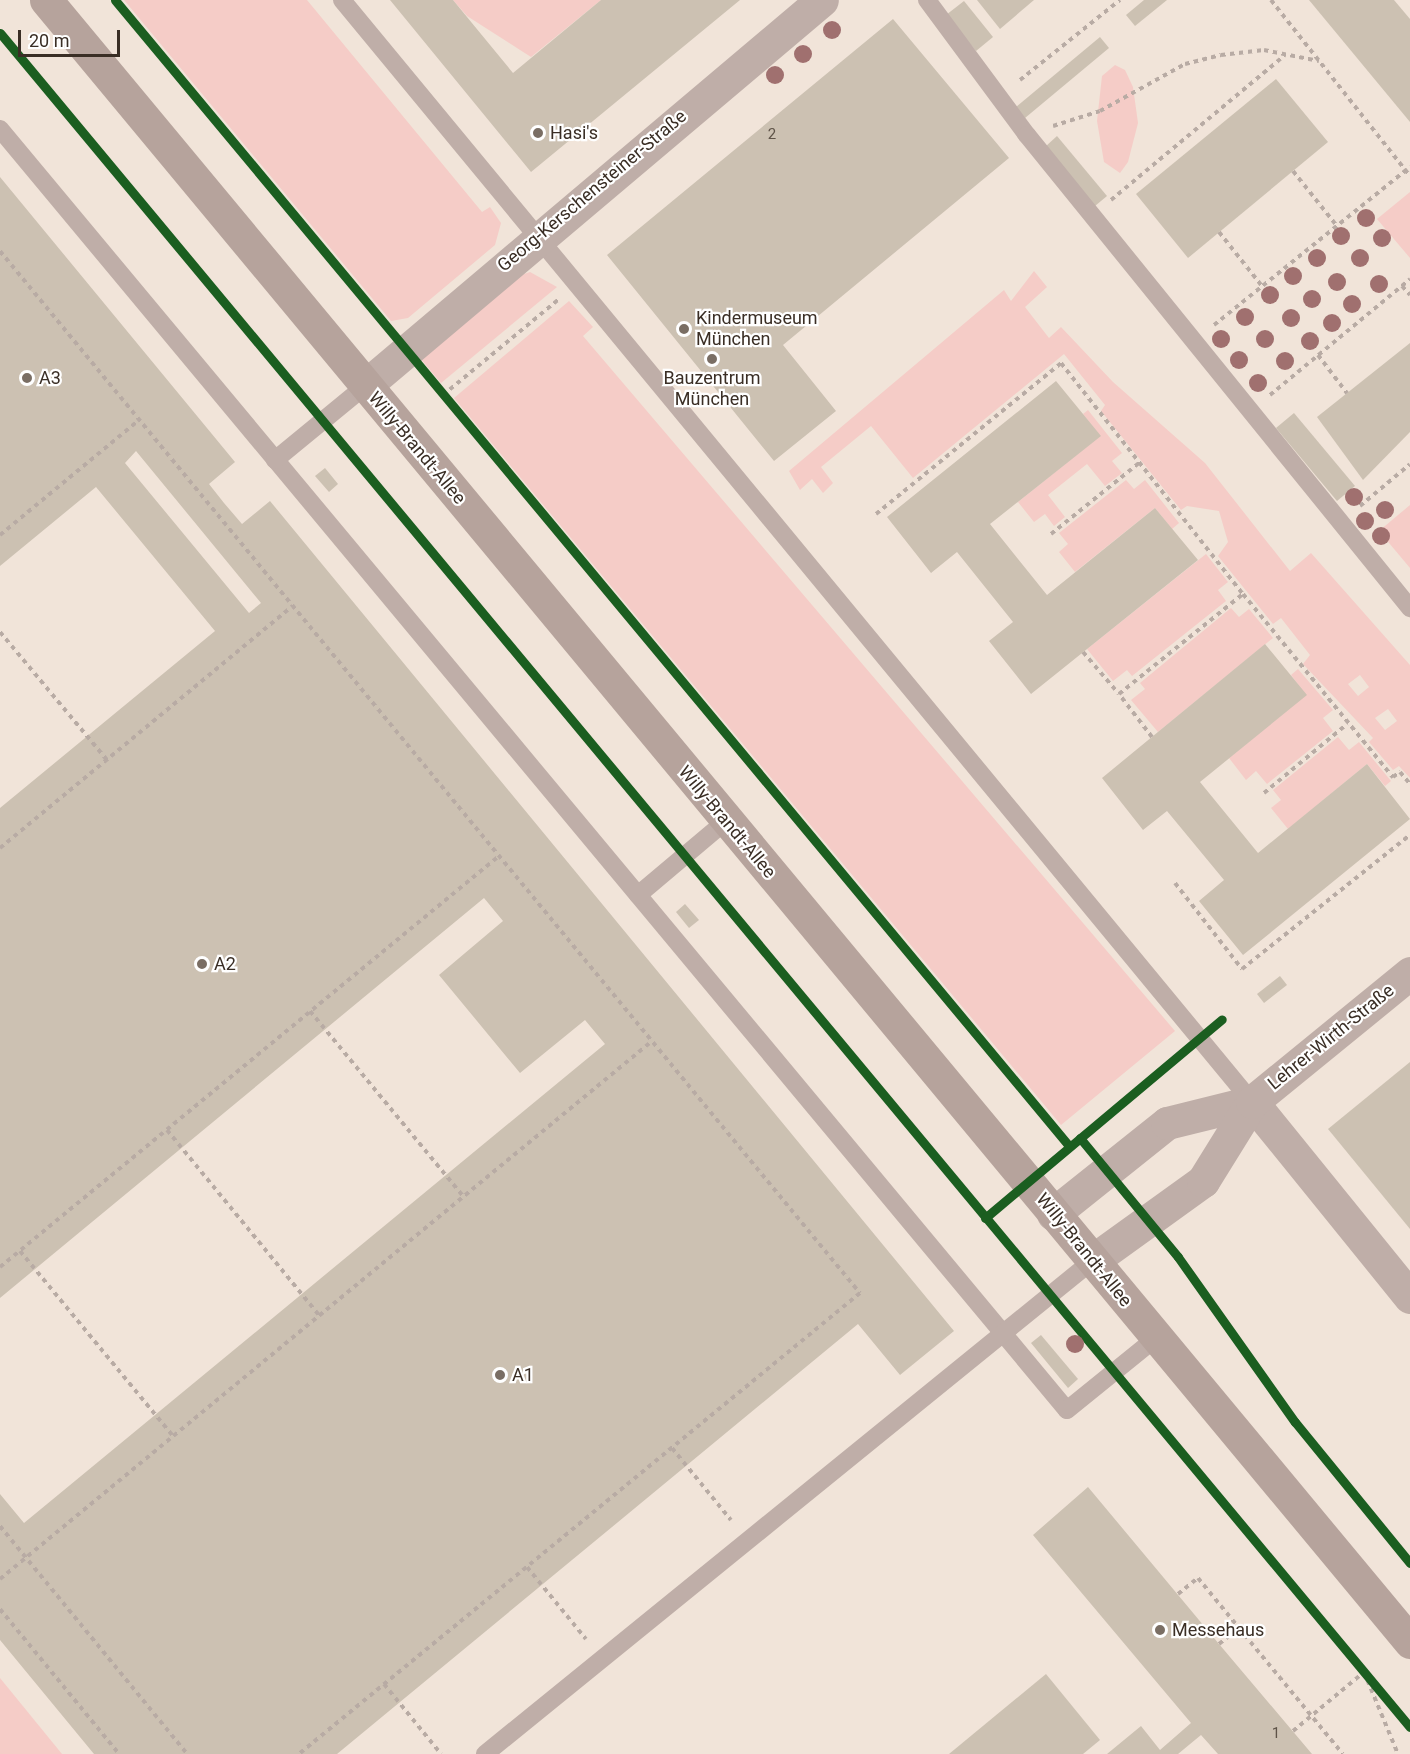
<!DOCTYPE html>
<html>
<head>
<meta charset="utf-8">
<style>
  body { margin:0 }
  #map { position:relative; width:1410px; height:1754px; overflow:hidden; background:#f1e4d9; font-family:Roboto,sans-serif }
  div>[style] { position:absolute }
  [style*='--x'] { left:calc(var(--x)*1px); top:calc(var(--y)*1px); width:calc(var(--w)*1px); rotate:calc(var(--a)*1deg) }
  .green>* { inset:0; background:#f5ccc7 }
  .building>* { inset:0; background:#ccc1b2 }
  .path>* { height:4px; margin-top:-2px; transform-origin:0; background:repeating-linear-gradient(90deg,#b8aba4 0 4.5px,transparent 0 9px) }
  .lane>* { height:18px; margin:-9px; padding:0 9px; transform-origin:9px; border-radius:9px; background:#bfaea8 }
  .street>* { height:33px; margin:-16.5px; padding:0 16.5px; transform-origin:16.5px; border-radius:16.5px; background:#bfaea8 }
  .secondary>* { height:33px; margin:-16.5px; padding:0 16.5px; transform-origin:16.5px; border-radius:16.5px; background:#b6a39c }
  .cycleway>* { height:9px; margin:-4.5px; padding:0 4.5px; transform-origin:4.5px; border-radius:4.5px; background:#1b5e20 }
  .trees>* { width:18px; height:18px; margin:-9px; border-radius:50%; background:#a0706f }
  .dots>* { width:16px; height:16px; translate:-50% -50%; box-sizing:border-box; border:3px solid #fff; border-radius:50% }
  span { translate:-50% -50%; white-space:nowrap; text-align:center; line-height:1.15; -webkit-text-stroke:4.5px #fff; paint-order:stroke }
  .number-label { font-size:15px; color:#5e5348 }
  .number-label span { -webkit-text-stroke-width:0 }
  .poi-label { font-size:18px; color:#3a2e25 }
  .left { translate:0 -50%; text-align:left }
  .street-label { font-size:18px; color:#3a2e25 }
  .scale { position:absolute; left:18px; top:30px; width:102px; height:27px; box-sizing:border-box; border:3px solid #3a2e25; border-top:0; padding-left:8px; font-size:18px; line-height:21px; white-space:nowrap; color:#3a2e25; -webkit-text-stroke:4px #fff; paint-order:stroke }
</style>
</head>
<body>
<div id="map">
  <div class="green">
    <div style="clip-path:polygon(124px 0,307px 0,482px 212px,490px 207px,501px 223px,495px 245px,408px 318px,391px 321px)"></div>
    <div style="clip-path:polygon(453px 0,601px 0,531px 57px,467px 16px)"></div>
    <div style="clip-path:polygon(1115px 65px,1125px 70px,1133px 87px,1138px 123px,1128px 162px,1120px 173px,1104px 162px,1097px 121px,1102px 76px)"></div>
    <div style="clip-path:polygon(1410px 192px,1410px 258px,1377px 219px)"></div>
    <div style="clip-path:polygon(evenodd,1034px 271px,1047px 287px,1025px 307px,1049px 338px,1061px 327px,1113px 382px,1205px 463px,1290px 571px,1311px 553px,1410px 665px,1410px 778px,1399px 766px,1393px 770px,1369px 742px,1373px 738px,1303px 664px,1310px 655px,1281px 618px,1273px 624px,1218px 556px,1228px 542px,1219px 511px,1187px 506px,1181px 510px,1101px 411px,1105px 405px,1064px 354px,913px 478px,871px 426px,821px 467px,833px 483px,823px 493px,812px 479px,800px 490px,789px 471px,1004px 290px,1011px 301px,1034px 271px,1360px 675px,1369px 687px,1358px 696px,1348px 684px,1360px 675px,1034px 271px,1388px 709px,1397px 721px,1385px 730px,1375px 718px,1388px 709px)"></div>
    <div style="clip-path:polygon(530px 272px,557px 287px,441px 383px,420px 358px,518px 276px)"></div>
    <div style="clip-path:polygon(569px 301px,593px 327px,583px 336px,1175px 1031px,1061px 1125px,454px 398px)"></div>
    <div style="clip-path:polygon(1088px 410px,1122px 453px,1112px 461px,1122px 473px,1105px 486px,1087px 464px,1048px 495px,1065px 517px,1054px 526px,1045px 514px,1034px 522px,1018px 502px,1100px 436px,1083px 414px)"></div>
    <div style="clip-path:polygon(1126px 480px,1134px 489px,1145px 480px,1179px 523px,1172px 529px,1155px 508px,1075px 572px,1059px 552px,1068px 544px,1059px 533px)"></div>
    <div style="clip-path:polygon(1410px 505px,1410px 568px,1379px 531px)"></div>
    <div style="clip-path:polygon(1206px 554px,1228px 582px,1218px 590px,1226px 601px,1132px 676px,1127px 670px,1113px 681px,1087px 649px)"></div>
    <div style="clip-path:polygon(1231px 608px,1239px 617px,1249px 609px,1273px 638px,1158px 732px,1131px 700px,1145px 689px,1140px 683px)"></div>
    <div style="clip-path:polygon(1298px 669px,1333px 710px,1323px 718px,1333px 731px,1267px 784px,1256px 771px,1246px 780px,1229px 758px,1306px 695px,1291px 675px)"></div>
    <div style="clip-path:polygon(1338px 737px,1349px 750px,1359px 742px,1391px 781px,1385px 786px,1367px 764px,1288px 829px,1271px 808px,1281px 800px,1273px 790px)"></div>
    <div style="clip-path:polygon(0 1678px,62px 1754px,0 1754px)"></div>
  </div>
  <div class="building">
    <div style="clip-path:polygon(390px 0,453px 0,513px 73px,601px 0,740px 0,531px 172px)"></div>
    <div style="clip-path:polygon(977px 0,1034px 0,1000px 29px)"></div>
    <div style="clip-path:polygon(1144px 0,1167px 0,1135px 26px,1126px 15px)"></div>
    <div style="clip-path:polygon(1309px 0,1394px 0,1410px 19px,1410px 122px)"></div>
    <div style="clip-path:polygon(964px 1px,993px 37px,976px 51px,946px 15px)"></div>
    <div style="clip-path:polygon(893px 19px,1009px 158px,783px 345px,836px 411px,774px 461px,607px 255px)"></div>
    <div style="clip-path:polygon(1100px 37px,1109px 48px,1025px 118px,1016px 107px)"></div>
    <div style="clip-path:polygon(1276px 79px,1328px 142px,1188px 258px,1136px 194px)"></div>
    <div style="clip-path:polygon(1057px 136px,1107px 196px,1095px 206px,1045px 147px)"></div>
    <div style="clip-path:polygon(evenodd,0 177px,235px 462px,209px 484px,224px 503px,242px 524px,270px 501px,954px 1331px,900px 1375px,858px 1324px,337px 1754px,94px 1754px,0 1640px,0 1494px,24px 1523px,605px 1044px,585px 1020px,520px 1073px,439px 975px,503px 921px,484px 898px,0 1298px,0 808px,215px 631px,96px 487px,0 566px,0 177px,136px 451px,261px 603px,249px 613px,125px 463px,136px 451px)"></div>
    <div style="clip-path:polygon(1410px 343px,1410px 432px,1363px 480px,1317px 417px)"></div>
    <div style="clip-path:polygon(1056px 381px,1101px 436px,990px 524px,1047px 595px,1155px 508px,1198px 560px,1031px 694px,989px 641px,1013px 622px,957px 552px,931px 573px,887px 517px)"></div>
    <div style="clip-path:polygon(1294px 413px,1355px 486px,1337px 501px,1276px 428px)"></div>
    <div style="clip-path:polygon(325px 468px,338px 484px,329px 492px,315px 476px)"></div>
    <div style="clip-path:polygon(1265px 644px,1307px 695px,1200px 782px,1258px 853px,1367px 764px,1410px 819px,1243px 955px,1199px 901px,1224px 880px,1167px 811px,1143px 830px,1102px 778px)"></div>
    <div style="clip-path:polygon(685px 904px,699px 920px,689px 928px,676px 912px)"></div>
    <div style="clip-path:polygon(1280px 976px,1287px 985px,1264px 1003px,1257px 994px)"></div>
    <div style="clip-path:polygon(1410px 1062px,1410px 1229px,1328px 1129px)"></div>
    <div style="clip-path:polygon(1041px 1335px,1078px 1379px,1068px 1388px,1031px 1343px)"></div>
    <div style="clip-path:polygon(1088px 1487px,1219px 1644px,1312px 1754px,1218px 1754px,1201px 1735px,1178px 1754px,1107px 1754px,1141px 1726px,1160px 1750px,1191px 1723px,1033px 1535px)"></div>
    <div style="clip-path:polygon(1046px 1674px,1100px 1740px,1083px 1754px,949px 1754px)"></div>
  </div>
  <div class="path">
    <div style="--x:1271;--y:0;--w:224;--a:51.7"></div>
    <div style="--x:1020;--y:80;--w:128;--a:-38.7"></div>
    <div style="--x:1053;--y:126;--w:49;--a:-17.7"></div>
    <div style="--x:1100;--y:111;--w:97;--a:-28.9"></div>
    <div style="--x:1185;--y:64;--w:37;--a:-14"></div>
    <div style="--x:1221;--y:55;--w:43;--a:-6.6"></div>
    <div style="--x:1264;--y:50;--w:56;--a:11.3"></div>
    <div style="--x:1293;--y:171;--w:70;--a:51.3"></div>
    <div style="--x:1111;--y:200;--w:226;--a:-39.8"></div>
    <div style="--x:1219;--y:232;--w:69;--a:51.5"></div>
    <div style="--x:0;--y:251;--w:1351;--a:50.47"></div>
    <div style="--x:860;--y:1293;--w:726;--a:140.59"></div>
    <div style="--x:1402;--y:286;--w:12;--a:48"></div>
    <div style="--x:1214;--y:325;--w:252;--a:-38.9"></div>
    <div style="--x:1318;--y:355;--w:48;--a:52.7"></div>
    <div style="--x:443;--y:395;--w:149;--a:-39.6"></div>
    <div style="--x:1270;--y:395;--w:182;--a:-39.6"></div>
    <div style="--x:1360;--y:506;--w:65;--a:-40"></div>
    <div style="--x:876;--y:514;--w:239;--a:-39.2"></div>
    <div style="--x:1061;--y:363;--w:294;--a:51.8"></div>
    <div style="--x:1051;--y:534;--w:113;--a:-38.9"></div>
    <div style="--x:0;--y:535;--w:180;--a:-39.6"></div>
    <div style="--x:0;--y:632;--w:167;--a:50.1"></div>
    <div style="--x:1083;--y:652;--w:55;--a:49.4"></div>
    <div style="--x:1152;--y:737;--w:54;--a:-127.5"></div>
    <div style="--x:1119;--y:694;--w:159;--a:-38.9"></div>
    <div style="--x:1243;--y:594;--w:237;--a:50.7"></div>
    <div style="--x:1393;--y:777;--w:9;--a:-36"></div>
    <div style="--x:1400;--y:772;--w:16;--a:50"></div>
    <div style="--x:1264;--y:793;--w:108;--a:-39.7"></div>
    <div style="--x:0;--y:848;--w:380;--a:-39.6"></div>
    <div style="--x:1175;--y:883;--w:109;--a:52.1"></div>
    <div style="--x:1242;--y:969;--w:215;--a:-38.6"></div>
    <div style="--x:310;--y:1011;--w:240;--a:50.4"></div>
    <div style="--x:167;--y:1130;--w:239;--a:50.6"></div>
    <div style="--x:20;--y:1251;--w:240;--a:50.4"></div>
    <div style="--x:0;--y:1267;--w:646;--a:-39.48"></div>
    <div style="--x:672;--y:1448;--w:93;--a:50.7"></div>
    <div style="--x:0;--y:1526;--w:295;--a:50.6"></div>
    <div style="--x:527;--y:1567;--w:93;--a:50.7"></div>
    <div style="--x:0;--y:1579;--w:845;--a:-39.53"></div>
    <div style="--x:1178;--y:1594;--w:26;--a:-39"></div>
    <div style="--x:1198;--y:1578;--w:65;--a:50.6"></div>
    <div style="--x:0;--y:1609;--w:188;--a:50.6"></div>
    <div style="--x:1219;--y:1644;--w:26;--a:-39"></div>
    <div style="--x:1239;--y:1628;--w:163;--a:50.5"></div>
    <div style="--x:384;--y:1684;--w:90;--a:50.8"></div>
    <div style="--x:1293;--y:1731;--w:92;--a:-39.7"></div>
    <div style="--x:1364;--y:1672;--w:89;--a:67.5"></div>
  </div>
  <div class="lane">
    <div style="--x:342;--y:0;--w:1429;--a:50.45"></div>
    <div style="--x:927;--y:0;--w:168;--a:53.5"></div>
    <div style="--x:1027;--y:135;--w:609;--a:51"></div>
    <div style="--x:0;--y:129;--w:1667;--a:50.21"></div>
    <div style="--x:1067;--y:1410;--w:114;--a:-39"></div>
    <div style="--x:275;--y:460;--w:117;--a:-39.4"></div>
    <div style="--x:638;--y:895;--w:115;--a:-40.1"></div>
    <div style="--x:485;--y:1754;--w:782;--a:-39.08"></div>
  </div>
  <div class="street">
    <div style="--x:365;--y:386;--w:598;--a:-40.19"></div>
    <div style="--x:1252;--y:1102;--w:251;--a:51"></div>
    <div style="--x:1053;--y:1214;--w:146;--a:-38.6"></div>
    <div style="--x:1167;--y:1123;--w:88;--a:-13.9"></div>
    <div style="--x:1092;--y:1261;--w:137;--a:-35.8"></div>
    <div style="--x:1203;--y:1181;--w:93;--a:-58.2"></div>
    <div style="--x:1252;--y:1102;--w:204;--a:-39.2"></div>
  </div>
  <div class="secondary">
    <div style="--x:46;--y:0;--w:2135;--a:50.28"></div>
  </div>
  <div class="cycleway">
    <div style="--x:115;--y:0;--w:1491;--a:50.22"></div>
    <div style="--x:0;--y:33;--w:2204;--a:50.23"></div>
    <div style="--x:1080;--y:1138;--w:154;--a:50.5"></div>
    <div style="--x:1178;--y:1257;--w:202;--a:54.7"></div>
    <div style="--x:1295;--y:1422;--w:182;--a:50.8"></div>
    <div style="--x:985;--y:1218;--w:309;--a:-40"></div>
  </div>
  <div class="trees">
    <div style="left:832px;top:30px"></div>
    <div style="left:803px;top:54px"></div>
    <div style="left:775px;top:75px"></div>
    <div style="left:1366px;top:218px"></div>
    <div style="left:1341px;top:236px"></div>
    <div style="left:1382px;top:238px"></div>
    <div style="left:1317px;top:258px"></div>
    <div style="left:1360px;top:258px"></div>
    <div style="left:1293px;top:276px"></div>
    <div style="left:1337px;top:282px"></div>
    <div style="left:1379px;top:284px"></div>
    <div style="left:1270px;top:295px"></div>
    <div style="left:1312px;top:299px"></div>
    <div style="left:1352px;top:304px"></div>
    <div style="left:1245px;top:317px"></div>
    <div style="left:1291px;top:318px"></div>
    <div style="left:1332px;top:323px"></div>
    <div style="left:1221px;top:339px"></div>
    <div style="left:1265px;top:339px"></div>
    <div style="left:1310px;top:341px"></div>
    <div style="left:1239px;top:360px"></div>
    <div style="left:1285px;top:361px"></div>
    <div style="left:1258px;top:383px"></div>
    <div style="left:1354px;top:497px"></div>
    <div style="left:1385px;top:510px"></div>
    <div style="left:1365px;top:521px"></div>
    <div style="left:1381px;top:536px"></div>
    <div style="left:1075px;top:1344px"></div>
  </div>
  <div class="dots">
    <div style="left:538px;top:133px;background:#7a6e64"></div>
    <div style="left:684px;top:329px;background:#7a6e64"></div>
    <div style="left:712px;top:359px;background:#7a6e64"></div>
    <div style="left:27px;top:378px;background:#7a6e64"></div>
    <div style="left:202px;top:964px;background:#7a6e64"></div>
    <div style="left:500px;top:1375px;background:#7a6e64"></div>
    <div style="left:1160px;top:1630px;background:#7a6e64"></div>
  </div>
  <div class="number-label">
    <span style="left:772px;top:135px">2</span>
    <span style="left:1276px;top:1734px">1</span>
  </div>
  <div class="poi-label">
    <span class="left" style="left:550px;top:133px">Hasi's</span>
    <span class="left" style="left:696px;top:329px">Kindermuseum<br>München</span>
    <span class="left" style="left:39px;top:378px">A3</span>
    <span style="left:712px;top:389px">Bauzentrum<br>München</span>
    <span class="left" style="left:214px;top:964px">A2</span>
    <span class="left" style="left:512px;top:1375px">A1</span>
    <span class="left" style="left:1172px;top:1630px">Messehaus</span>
  </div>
  <div class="street-label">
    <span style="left:592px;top:191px;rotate:-40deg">Georg-Kerschensteiner-Straße</span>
    <span style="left:417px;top:448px;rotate:50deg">Willy-Brandt-Allee</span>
    <span style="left:727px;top:822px;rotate:50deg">Willy-Brandt-Allee</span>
    <span style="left:1331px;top:1037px;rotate:-39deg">Lehrer-Wirth-Straße</span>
    <span style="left:1084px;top:1250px;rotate:51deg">Willy-Brandt-Allee</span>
  </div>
  <div class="scale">20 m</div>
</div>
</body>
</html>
